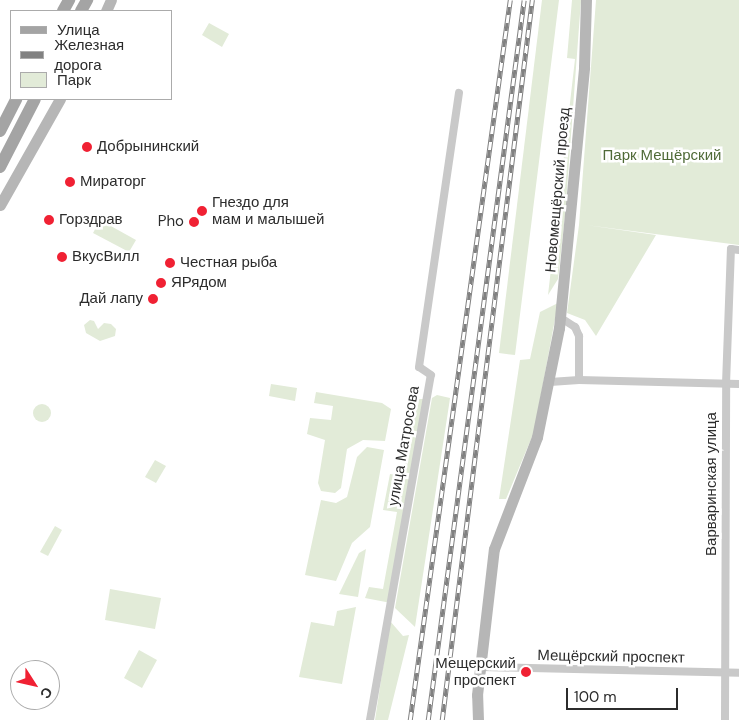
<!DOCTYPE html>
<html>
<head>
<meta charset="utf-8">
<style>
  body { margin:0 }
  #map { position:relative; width:739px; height:720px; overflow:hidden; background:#fff; font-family:"DM Sans",sans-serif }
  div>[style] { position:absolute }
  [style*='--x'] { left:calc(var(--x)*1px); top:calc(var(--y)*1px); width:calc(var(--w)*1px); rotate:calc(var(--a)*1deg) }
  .green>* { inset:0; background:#e2ebd8 }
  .round { border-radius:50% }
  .street>* { height:8px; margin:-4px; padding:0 4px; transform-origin:4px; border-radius:4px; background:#c9c9c9 }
  .secondary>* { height:11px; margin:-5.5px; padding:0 5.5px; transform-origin:5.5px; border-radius:5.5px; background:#b6b6b6 }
  .primary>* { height:12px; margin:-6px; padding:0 6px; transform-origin:6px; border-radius:6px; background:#a4a4a4 }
  .rail>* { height:4.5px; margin-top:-2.25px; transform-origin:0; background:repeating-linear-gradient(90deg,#fff 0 8px,#818181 0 16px); box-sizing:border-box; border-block:1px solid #818181 }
  .dots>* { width:14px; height:14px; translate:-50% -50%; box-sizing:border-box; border:2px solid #fff; border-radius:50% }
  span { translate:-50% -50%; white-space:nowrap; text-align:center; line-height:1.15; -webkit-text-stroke:5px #fff; paint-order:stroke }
  .poi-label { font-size:15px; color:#2c2c2c }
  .left { translate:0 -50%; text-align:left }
  .right { translate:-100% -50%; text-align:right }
  .park-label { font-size:15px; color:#4f6a37 }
  .street-label { font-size:15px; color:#2c2c2c }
  .legend { position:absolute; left:10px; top:10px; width:162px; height:90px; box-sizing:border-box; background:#fff; border:1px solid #ababab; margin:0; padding:6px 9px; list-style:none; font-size:15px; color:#2c2c2c }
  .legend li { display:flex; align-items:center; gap:10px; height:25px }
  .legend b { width:25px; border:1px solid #ababab }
  .north { position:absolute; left:10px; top:660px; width:50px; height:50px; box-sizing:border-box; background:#fff; border:1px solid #ababab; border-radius:50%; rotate:125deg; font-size:14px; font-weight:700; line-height:20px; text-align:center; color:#2c2c2c }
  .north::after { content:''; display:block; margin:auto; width:18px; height:22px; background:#f02133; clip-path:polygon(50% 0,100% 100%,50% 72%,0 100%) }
  .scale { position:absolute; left:566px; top:688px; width:112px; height:22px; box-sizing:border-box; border:2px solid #2c2c2c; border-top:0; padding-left:6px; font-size:15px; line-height:18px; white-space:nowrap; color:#2c2c2c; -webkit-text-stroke:4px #fff; paint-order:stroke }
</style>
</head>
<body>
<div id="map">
  <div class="green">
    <div style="clip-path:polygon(542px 0,559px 0,515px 355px,499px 353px)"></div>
    <div style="clip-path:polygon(572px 0,581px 0,565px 216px,558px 279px,548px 295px,575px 59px,567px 58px)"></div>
    <div style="clip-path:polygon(596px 0,739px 0,739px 245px,586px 225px,656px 235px,596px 336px,585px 320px,567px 313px,579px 225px)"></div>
    <div style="clip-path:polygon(209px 23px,229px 34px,222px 47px,202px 35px)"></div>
    <div style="clip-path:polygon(100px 220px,136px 240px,129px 252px,93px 233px)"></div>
    <div style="clip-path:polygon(558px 303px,534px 432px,506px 499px,499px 499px,520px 360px,530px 359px,540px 312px)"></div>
    <div style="clip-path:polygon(90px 320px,94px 321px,98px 329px,104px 323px,111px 324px,116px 329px,115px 336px,100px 341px,86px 333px,84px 325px)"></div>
    <div style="clip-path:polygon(271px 384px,297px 388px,295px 401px,269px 396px)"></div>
    <div style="clip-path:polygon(316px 392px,382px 403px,391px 409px,385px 441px,363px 440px,347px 449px,341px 488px,335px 493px,321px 491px,318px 483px,325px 440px,307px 434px,310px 418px,331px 420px,333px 406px,314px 403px)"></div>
    <div style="clip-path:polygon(437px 395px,450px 398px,449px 405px,415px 627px,395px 608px,432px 398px)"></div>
    <div style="clip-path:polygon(418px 399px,427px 399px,391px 603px,365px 598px,369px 587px,383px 589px,397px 512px,383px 510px,390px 474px,403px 476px)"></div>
    <div class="round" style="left:33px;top:404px;width:18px;height:18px"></div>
    <div style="clip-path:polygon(367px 447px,384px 450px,370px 527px,352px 543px,336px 581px,305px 575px,321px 500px,336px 503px,347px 497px,357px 457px)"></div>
    <div style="clip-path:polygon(155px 460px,166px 466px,156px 483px,145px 477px)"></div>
    <div style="clip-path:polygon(55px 526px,62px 530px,48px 556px,40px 552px)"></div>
    <div style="clip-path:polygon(366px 549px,358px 597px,339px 594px,359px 553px)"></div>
    <div style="clip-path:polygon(110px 589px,161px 598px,155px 629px,105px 620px)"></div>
    <div style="clip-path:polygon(356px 607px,342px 684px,299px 677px,311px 622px,334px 626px,337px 611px)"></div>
    <div style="clip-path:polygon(390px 621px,403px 636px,409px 635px,388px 720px,375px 720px)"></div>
    <div style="clip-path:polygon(139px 650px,157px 660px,142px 688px,124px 678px)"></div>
  </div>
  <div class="street">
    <div style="--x:561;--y:318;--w:17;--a:33"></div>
    <div style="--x:575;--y:327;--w:10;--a:66"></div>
    <div style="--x:579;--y:336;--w:44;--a:90"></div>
    <div style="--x:550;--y:382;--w:29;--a:-4"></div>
    <div style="--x:579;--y:380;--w:160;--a:1.4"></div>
    <div style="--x:482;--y:667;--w:257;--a:1.3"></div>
    <div style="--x:370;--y:720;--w:350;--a:-80"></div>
    <div style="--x:431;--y:375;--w:14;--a:-146"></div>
    <div style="--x:419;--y:367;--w:277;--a:-81.7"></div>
    <div style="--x:725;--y:720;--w:336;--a:-89.8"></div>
    <div style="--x:726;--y:384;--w:135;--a:-87.9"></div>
    <div style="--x:731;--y:249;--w:8;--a:7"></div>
  </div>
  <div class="secondary">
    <div style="--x:106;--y:11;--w:12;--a:-66"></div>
    <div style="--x:0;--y:205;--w:122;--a:-60.5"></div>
    <div style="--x:478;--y:720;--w:25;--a:-92"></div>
    <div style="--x:477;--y:695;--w:147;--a:-83.4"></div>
    <div style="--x:494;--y:549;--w:120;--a:-69"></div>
    <div style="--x:537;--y:437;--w:111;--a:-78.6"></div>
    <div style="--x:559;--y:328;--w:262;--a:-84.5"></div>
    <div style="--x:584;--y:67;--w:67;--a:-88.3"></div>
  </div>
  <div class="primary">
    <div style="--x:63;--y:11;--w:13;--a:-61"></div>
    <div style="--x:81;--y:11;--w:13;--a:-61"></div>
    <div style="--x:0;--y:131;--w:36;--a:-63"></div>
    <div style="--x:0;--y:167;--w:76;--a:-62.8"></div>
  </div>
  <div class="rail">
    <div style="--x:410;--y:720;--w:727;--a:-82.09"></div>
    <div style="--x:428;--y:720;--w:726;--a:-82.41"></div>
    <div style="--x:442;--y:720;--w:726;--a:-82.87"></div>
  </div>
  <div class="dots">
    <div style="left:87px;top:147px;background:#f02133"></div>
    <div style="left:70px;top:182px;background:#f02133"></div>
    <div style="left:202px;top:211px;background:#f02133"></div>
    <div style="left:49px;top:220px;background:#f02133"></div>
    <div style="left:194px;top:222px;background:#f02133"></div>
    <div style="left:62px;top:257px;background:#f02133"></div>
    <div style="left:170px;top:263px;background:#f02133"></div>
    <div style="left:161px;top:283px;background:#f02133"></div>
    <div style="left:153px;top:299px;background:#f02133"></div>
    <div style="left:526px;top:672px;background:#f02133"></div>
  </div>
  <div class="poi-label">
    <span class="left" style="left:97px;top:147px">Добрынинский</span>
    <span class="left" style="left:80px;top:182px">Мираторг</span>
    <span class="left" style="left:212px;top:211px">Гнездо для<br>мам и малышей</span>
    <span class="left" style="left:59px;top:220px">Горздрав</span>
    <span class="right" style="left:184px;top:222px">Pho</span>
    <span class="left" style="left:72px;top:257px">ВкусВилл</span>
    <span class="left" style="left:180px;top:263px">Честная рыба</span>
    <span class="left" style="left:171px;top:283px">ЯРядом</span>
    <span class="right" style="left:143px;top:299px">Дай лапу</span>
    <span class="right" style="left:516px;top:672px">Мещерский<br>проспект</span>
  </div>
  <div class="park-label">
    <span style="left:662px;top:156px">Парк Мещёрский</span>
  </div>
  <div class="street-label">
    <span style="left:558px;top:190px;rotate:-85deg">Новомещёрский проезд</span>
    <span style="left:404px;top:446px;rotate:-80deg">улица Матросова</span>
    <span style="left:712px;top:484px;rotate:-90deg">Варваринская улица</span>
    <span style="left:611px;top:657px;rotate:1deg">Мещёрский проспект</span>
  </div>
  <ul class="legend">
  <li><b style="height:6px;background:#a4a4a4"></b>Улица</li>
  <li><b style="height:6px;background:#818181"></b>Железная дорога</li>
  <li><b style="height:14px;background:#e2ebd8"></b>Парк</li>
  </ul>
  <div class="north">С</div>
  <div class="scale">100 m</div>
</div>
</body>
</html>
